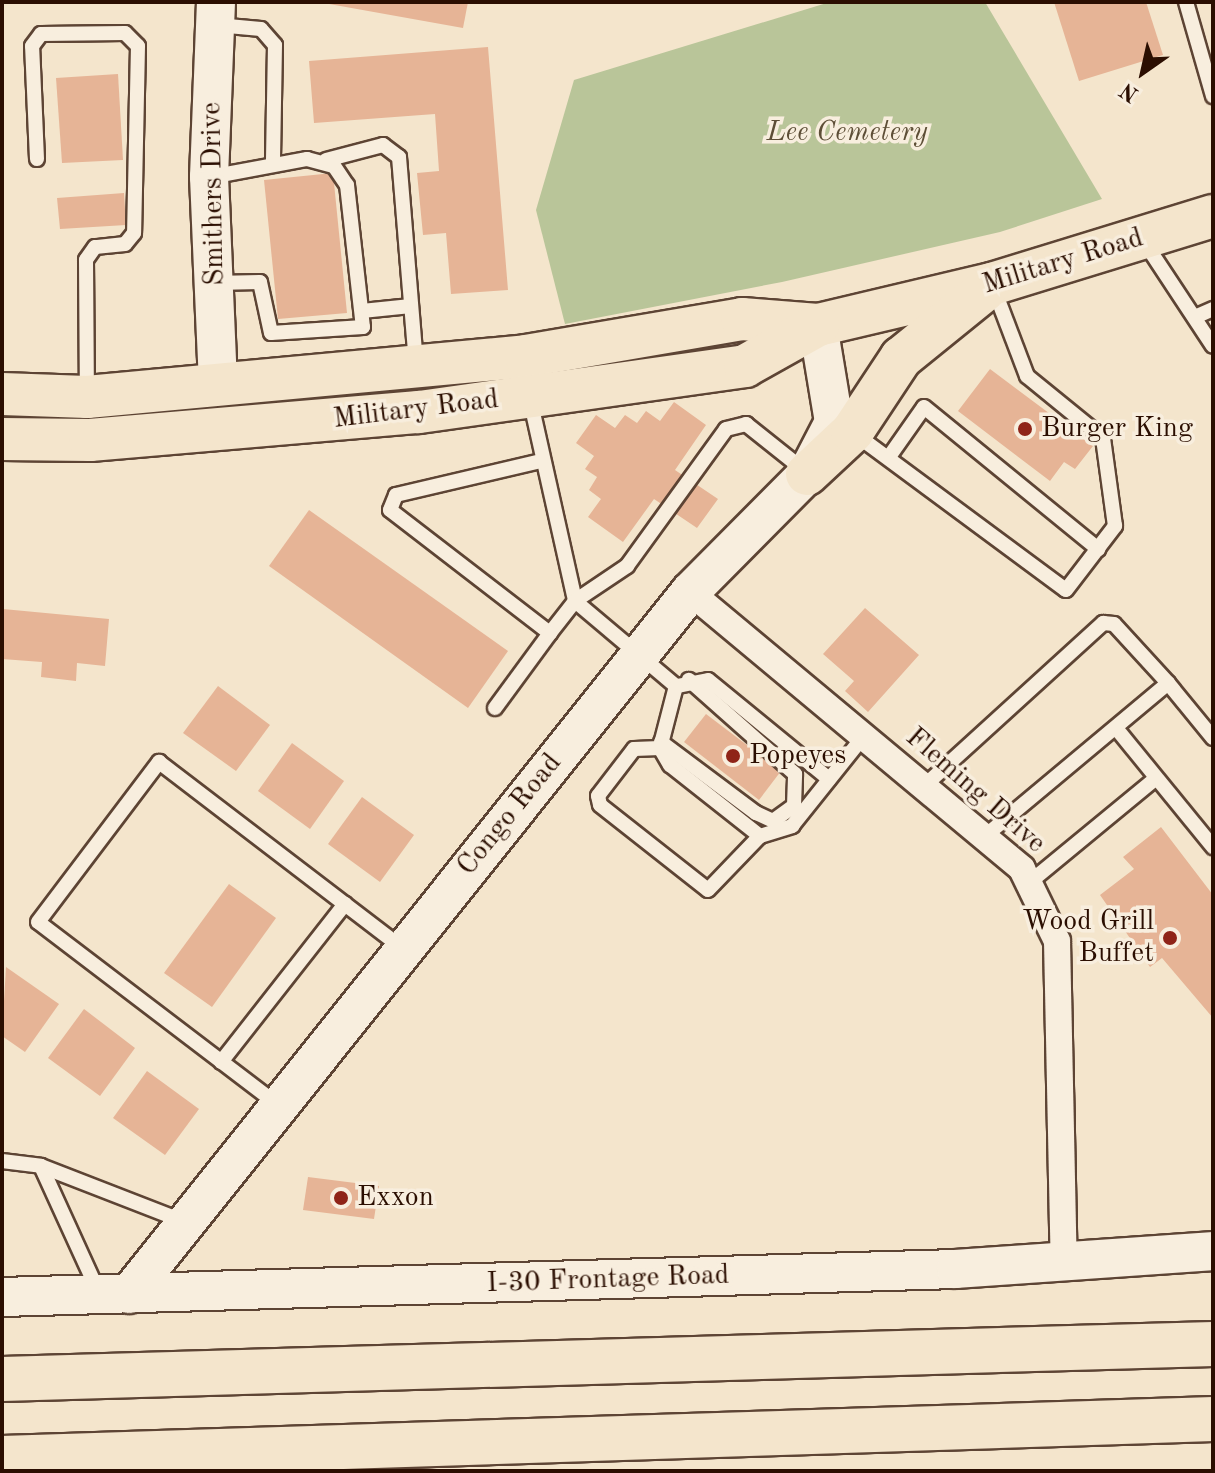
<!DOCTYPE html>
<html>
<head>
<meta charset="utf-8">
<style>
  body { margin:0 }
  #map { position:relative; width:1215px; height:1473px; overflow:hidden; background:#f4e5cc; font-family:"Old Standard TT",serif }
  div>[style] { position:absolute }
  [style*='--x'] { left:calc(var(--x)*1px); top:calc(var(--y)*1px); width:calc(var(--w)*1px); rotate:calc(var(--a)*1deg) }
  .green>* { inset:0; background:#b9c599 }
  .building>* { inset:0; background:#e6b496 }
  .roads { filter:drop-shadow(2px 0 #5d4434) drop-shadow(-2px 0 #5d4434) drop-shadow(0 2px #5d4434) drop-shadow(0 -2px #5d4434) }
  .lane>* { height:14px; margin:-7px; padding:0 7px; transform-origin:7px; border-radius:7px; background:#f8eede }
  .street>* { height:26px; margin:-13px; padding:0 13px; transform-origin:13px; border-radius:13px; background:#f8eede }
  .secondary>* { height:38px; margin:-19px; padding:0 19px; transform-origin:19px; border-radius:19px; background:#f8eede }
  .primary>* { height:42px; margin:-21px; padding:0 21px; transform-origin:21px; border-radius:21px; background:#f4e5cc }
  .highway>* { height:44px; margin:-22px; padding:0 22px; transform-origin:22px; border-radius:22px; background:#f4e5cc }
  .dots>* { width:22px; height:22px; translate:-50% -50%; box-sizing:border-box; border:4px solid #f8eede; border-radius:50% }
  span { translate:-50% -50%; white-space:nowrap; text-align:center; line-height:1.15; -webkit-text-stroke:7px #f8eede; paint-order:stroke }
  .park-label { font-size:28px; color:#5d4e36; font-style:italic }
  .street-label { font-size:28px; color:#2b0e01 }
  .poi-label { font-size:28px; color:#2b0e01 }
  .left { translate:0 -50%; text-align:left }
  .right { translate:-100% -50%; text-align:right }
  .frame { position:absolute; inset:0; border:4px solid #2b0e01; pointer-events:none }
  .north { position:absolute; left:1103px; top:32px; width:80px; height:80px; -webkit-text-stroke:6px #f8eede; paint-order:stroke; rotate:214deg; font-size:22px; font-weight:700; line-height:32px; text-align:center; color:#2b0e01 }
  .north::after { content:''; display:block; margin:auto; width:28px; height:36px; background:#2b0e01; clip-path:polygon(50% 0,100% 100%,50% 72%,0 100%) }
</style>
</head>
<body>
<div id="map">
  <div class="green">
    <div style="clip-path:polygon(830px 2px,985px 2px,1102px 199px,1000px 232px,782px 282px,565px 324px,536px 210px,574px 80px)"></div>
  </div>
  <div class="building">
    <div style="clip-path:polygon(318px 2px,468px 2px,463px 28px)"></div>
    <div style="clip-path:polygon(1054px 2px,1146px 2px,1163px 55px,1079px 81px)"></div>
    <div style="clip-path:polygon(488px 47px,508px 290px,451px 294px,446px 233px,423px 235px,417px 173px,439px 171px,435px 114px,314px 123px,309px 61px)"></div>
    <div style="clip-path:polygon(118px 74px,123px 160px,62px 163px,56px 78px)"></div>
    <div style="clip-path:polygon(333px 173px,347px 313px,278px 319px,264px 180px)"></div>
    <div style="clip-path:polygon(124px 193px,126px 225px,60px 229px,57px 198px)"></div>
    <div style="clip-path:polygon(990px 369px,1093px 446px,1075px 469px,1064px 462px,1050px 481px,958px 411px)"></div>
    <div style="clip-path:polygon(674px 402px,706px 425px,675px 470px,718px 499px,697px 528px,654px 499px,623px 542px,588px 517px,601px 499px,589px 490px,597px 477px,585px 469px,594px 456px,576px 443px,596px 415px,615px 428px,625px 415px,637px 423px,646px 411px,660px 421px)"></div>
    <div style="clip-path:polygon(309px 510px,508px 651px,468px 708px,269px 566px)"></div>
    <div style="clip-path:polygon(865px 608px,919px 655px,868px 712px,845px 691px,854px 681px,823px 654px)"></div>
    <div style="clip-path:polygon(3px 609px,109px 619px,105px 666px,77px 663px,76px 681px,41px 677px,42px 662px,2px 659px)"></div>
    <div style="clip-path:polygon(218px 686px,270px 725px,236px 771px,183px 733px)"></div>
    <div style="clip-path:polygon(706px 714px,781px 771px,759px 800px,684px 742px)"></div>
    <div style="clip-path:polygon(292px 743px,344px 781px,310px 829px,258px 791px)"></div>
    <div style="clip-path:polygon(362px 797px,414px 835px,380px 882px,328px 844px)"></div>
    <div style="clip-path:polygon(1161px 827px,1213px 895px,1213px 1018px,1162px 958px,1150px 967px,1100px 895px,1134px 869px,1123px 857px)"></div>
    <div style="clip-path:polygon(229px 884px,276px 918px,212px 1007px,164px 973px)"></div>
    <div style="clip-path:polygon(6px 967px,59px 1004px,25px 1052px,2px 1036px)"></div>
    <div style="clip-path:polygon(84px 1009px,135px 1048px,100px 1096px,48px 1058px)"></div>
    <div style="clip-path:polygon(147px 1071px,199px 1109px,165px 1155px,113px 1118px)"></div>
    <div style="clip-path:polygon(308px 1177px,379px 1186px,374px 1219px,303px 1210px)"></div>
  </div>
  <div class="roads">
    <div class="lane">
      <div style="--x:1186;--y:2;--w:98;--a:74"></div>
      <div style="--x:217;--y:25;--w:44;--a:5.2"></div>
      <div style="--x:261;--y:29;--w:21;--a:49"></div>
      <div style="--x:275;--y:45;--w:117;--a:91"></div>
      <div style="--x:37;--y:159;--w:113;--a:-92.5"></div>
      <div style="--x:32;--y:46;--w:15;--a:-53"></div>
      <div style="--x:41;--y:34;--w:84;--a:-0.7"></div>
      <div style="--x:125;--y:33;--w:18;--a:45"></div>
      <div style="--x:138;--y:46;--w:187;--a:91.2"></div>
      <div style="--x:134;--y:233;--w:14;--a:129"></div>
      <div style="--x:125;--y:244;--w:30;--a:174"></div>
      <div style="--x:95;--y:247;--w:16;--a:125"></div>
      <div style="--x:86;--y:260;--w:132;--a:89.6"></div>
      <div style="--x:326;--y:160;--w:59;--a:-14.7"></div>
      <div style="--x:383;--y:145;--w:20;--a:37"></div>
      <div style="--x:399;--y:157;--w:208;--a:85.3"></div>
      <div style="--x:210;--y:177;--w:99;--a:-10.5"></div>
      <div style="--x:307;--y:159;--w:28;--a:15"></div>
      <div style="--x:334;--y:166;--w:23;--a:56"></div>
      <div style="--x:347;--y:185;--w:143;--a:83.6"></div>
      <div style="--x:363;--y:327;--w:92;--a:176.3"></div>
      <div style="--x:271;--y:333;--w:52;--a:-102.2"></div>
      <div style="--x:260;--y:282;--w:46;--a:178.8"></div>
      <div style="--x:1145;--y:243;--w:123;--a:56.6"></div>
      <div style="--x:362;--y:311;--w:49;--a:-5.8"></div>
      <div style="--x:1195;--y:317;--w:20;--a:-24"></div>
      <div style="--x:530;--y:399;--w:207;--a:77.4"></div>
      <div style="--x:575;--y:601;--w:132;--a:40.1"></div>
      <div style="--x:855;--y:434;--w:262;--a:36.5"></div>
      <div style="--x:1066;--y:590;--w:81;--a:-52.6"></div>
      <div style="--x:1115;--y:526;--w:89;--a:-97.8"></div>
      <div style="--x:1103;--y:438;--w:98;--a:-140.8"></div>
      <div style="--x:1027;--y:376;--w:93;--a:-110.8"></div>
      <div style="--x:891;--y:454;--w:57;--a:-54.9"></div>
      <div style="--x:924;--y:407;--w:225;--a:39.2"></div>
      <div style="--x:541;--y:461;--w:149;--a:166.8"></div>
      <div style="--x:396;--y:495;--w:16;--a:112"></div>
      <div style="--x:390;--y:510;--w:202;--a:37.6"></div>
      <div style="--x:550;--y:633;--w:41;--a:-52"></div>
      <div style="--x:575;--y:601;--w:63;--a:-33.9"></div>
      <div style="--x:627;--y:566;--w:169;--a:-54.1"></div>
      <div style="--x:726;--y:429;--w:21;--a:-14"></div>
      <div style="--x:746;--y:424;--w:75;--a:38.5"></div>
      <div style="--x:495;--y:708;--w:93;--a:-53.7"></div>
      <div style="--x:1116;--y:728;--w:154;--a:50.8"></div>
      <div style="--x:661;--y:742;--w:119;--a:36.8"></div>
      <div style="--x:756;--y:813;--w:19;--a:25"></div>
      <div style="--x:773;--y:821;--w:26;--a:-36"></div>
      <div style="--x:794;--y:806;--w:32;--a:-88"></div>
      <div style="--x:795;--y:774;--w:142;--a:-138.4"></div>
      <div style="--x:660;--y:748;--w:26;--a:178"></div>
      <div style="--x:634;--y:749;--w:59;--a:127.5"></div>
      <div style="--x:598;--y:796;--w:9;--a:77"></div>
      <div style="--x:600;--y:805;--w:137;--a:38.2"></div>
      <div style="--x:708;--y:890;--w:75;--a:-46.1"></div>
      <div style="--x:829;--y:779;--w:156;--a:-140.7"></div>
      <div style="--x:708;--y:680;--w:33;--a:169"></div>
      <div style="--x:676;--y:686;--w:64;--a:104.5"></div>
      <div style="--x:660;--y:748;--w:20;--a:60"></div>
      <div style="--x:670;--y:765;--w:115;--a:38.3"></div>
      <div style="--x:760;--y:836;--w:34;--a:-17"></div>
      <div style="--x:792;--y:826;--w:114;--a:-51.4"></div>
      <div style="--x:923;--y:787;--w:244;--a:-42.3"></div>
      <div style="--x:1103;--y:623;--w:11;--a:5"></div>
      <div style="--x:1114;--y:624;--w:80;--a:47.5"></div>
      <div style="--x:984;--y:837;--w:240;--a:-39.9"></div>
      <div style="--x:1168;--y:683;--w:71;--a:50.7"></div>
      <div style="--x:1030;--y:882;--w:163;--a:-39.5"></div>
      <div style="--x:221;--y:1062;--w:201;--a:-51.9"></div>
      <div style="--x:277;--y:1104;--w:300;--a:-142.7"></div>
      <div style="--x:38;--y:922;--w:201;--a:-52.9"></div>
      <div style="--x:159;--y:762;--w:306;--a:37.4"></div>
      <div style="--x:2;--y:1161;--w:39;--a:7"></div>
      <div style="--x:41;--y:1166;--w:137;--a:65.5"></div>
      <div style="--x:41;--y:1166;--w:152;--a:21.2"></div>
    </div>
    <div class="street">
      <div style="--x:690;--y:592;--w:432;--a:39.8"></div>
      <div style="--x:1022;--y:869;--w:80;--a:64.1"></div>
      <div style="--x:1057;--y:941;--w:323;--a:88.8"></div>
    </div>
    <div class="secondary">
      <div style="--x:216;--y:2;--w:175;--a:92.3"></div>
      <div style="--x:209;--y:177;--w:209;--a:87.5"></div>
      <div style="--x:129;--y:1294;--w:899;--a:-51.37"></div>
      <div style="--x:690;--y:592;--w:166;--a:-45.2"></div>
      <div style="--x:807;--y:474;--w:59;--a:-62.6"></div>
      <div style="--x:834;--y:422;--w:98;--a:-99.4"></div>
      <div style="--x:2;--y:1297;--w:954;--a:-1.68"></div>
      <div style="--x:956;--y:1269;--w:258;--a:-4"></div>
    </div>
    <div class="primary">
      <div style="--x:2;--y:394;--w:85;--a:2"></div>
      <div style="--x:87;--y:397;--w:441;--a:-5.3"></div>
      <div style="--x:526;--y:356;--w:219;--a:-9.7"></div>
      <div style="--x:742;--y:319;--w:76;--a:4.5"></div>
      <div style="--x:818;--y:325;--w:179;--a:-13.3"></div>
      <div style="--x:992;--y:284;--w:231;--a:-17.1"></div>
      <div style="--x:2;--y:439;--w:88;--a:0.7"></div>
      <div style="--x:90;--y:440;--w:330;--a:-4.9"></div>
      <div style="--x:419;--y:412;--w:329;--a:-8"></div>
      <div style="--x:745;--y:366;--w:84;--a:-29.3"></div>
      <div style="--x:807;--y:474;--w:62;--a:-43"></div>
      <div style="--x:852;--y:432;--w:89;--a:-56.5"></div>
      <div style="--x:901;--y:358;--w:108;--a:-39"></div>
    </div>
    <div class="highway">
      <div style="--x:2;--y:1379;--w:1212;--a:-1.66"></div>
      <div style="--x:2;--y:1458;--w:1212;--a:-1.84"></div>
    </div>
  </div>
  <div class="dots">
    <div style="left:1025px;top:429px;background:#8f2418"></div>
    <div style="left:733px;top:756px;background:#8f2418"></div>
    <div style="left:1170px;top:938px;background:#8f2418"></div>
    <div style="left:341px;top:1198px;background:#8f2418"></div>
  </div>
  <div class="park-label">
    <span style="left:847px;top:133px">Lee Cemetery</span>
  </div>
  <div class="street-label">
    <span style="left:214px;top:194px;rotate:-91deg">Smithers Drive</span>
    <span style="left:1063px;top:262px;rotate:-17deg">Military Road</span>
    <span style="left:416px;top:410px;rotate:-7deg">Military Road</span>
    <span style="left:975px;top:791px;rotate:41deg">Fleming Drive</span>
    <span style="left:510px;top:815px;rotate:-51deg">Congo Road</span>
    <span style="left:608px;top:1280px;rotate:-2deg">I-30 Frontage Road</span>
  </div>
  <div class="poi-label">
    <span class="left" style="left:1041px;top:429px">Burger King</span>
    <span class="left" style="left:749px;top:756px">Popeyes</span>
    <span class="right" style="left:1154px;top:938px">Wood Grill<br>Buffet</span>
    <span class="left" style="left:357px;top:1198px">Exxon</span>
  </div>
  <div class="frame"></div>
  <div class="north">N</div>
</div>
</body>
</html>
